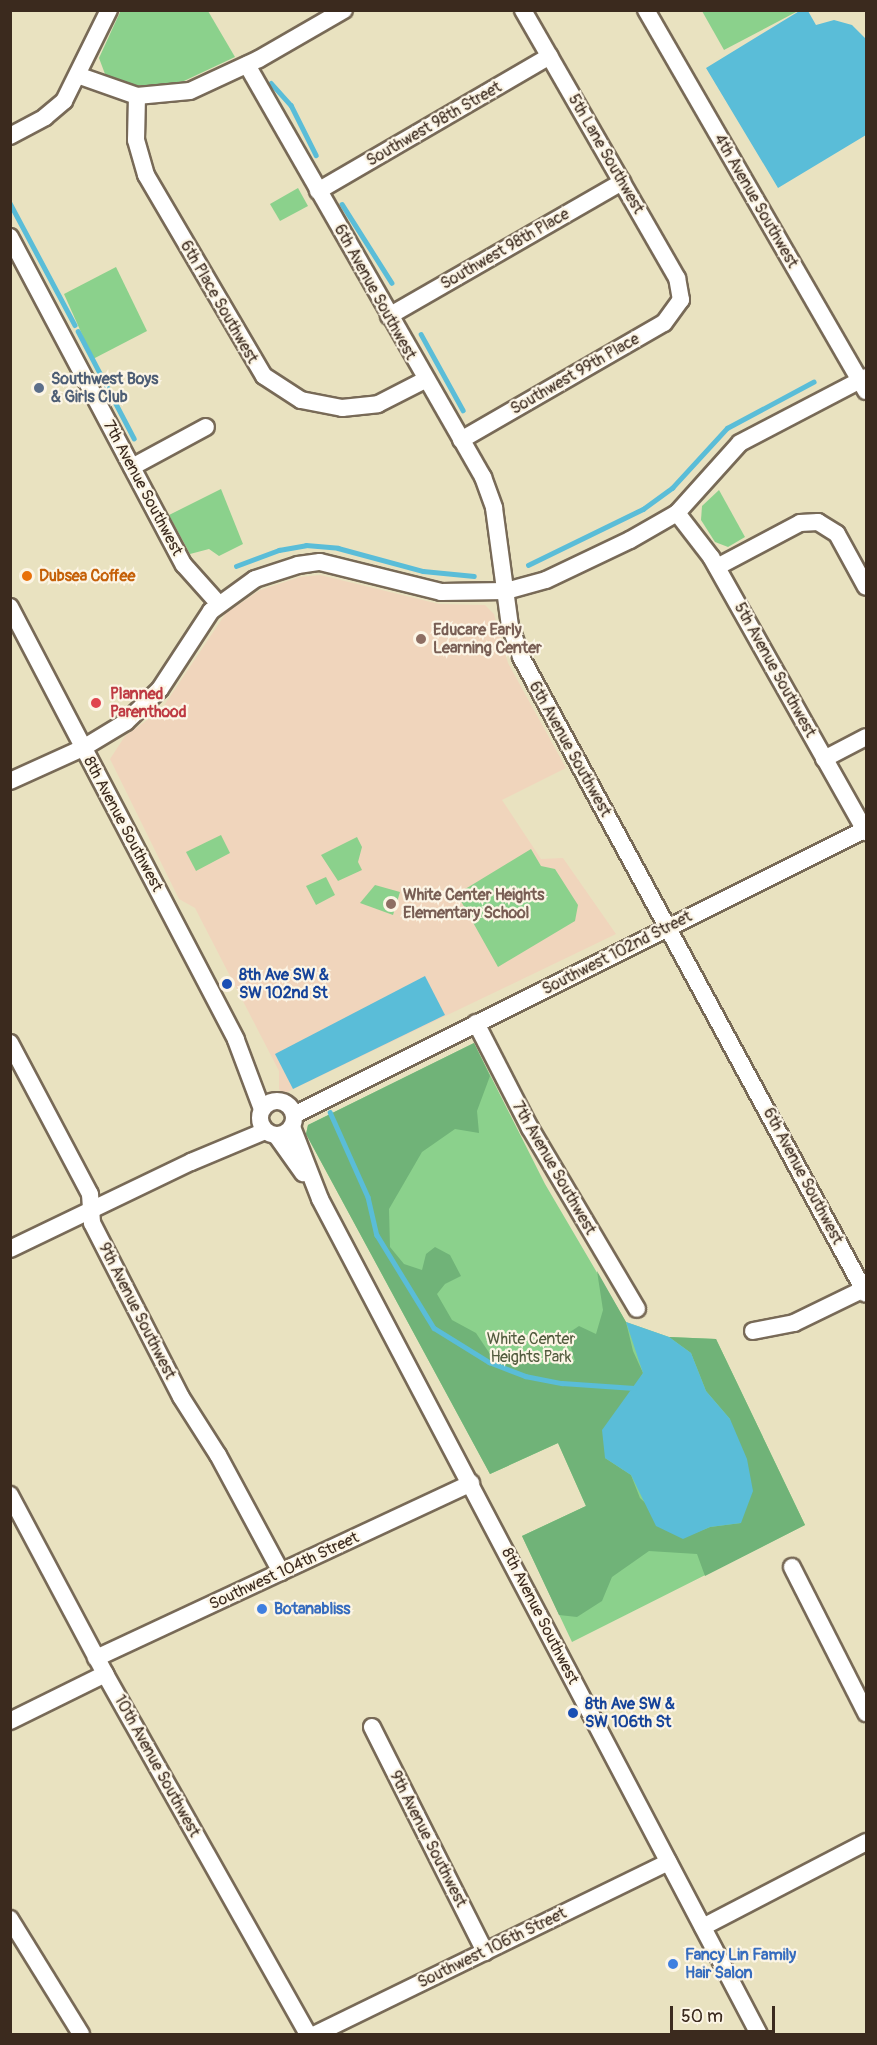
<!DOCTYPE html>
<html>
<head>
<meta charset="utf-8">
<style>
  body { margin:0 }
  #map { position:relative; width:877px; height:2045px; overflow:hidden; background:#e9e2c0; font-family:Pangolin,sans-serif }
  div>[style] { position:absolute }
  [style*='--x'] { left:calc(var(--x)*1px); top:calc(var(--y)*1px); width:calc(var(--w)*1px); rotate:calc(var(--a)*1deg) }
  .built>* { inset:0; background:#f0d5bc }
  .green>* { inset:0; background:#8bd18c }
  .forest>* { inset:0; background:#70b378 }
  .water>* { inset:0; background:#5abdd8 }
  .stream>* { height:4.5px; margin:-2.25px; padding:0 2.25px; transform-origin:2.25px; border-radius:2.25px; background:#5abdd8 }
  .roads { filter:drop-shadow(2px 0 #786a57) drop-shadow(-2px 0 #786a57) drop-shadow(0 2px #786a57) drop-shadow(0 -2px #786a57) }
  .minor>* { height:16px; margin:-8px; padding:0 8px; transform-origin:8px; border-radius:8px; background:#fff }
  .minor>.ring { margin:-8px; padding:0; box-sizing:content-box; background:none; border:16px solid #fff; border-radius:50% }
  .dots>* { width:16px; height:16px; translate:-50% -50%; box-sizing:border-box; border:3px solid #fcf5e5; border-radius:50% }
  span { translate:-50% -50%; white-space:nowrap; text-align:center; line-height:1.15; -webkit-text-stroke:4.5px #fcf5e5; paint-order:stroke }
  .street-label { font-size:16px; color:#3b2a1e }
  .service-label { font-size:16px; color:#4e5e75; font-weight:700 }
  .left { translate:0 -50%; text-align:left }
  .food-label { font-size:16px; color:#c56008; font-weight:700 }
  .education-label { font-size:16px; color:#785e54; font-weight:700 }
  .health-label { font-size:16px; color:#be3a42; font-weight:700 }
  .transit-label { font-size:16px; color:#164399; font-weight:700 }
  .park-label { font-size:16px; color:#535c3f }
  .shop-label { font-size:16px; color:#366cbe; font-weight:700 }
  .frame { position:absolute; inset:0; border:12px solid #3b2a1e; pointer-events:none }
  .scale { position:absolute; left:670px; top:2006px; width:105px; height:27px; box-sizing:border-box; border:3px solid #3b2a1e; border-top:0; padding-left:8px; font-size:18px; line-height:21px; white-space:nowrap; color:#3b2a1e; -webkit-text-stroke:4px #fcf5e5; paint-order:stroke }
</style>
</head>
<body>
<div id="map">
  <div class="built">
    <div style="clip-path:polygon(320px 575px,439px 604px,485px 605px,494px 614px,508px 663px,566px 768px,502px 800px,541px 859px,563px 858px,616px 934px,283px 1094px,279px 1089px,279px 1071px,195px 908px,179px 899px,110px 759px,125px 736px,161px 710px,226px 613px,260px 590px,300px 577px)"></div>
  </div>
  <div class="green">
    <div style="clip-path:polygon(121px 10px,208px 11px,235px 57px,184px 81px,155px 86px,129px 85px,105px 74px,99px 58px)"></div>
    <div style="clip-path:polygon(702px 11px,798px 11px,724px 50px)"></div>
    <div style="clip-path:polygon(298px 188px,308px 206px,280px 221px,270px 204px)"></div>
    <div style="clip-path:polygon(116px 267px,147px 331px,93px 359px,64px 294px)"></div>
    <div style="clip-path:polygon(221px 489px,243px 544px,219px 556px,209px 549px,190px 554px,169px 515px)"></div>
    <div style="clip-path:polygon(719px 490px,745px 537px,728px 547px,715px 542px,701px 520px,702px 506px)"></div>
    <div style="clip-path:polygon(221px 835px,230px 853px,196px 871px,186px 852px)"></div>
    <div style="clip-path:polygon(357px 837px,362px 847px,358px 862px,362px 870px,338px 881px,321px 855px)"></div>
    <div style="clip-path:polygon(531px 849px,541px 866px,555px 869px,578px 905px,575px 921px,498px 967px,457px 894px)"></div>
    <div style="clip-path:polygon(326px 877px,335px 895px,316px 905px,306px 886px)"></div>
    <div style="clip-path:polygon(375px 885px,400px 892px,393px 915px,360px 903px)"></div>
    <div style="clip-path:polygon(474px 1043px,545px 1184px,626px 1322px,669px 1337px,716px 1339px,805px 1525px,572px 1642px,522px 1536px,586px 1506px,558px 1443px,490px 1474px,306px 1134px,308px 1125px)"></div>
  </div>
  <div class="forest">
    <div style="clip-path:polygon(474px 1043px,490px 1076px,477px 1111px,479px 1133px,455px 1129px,422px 1152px,389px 1209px,390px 1247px,404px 1264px,422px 1270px,426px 1254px,435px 1247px,450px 1255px,461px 1276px,445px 1284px,437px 1294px,452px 1320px,476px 1333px,490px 1354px,534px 1364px,575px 1361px,567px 1334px,579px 1326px,596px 1334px,603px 1310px,597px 1271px,626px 1322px,633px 1351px,643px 1373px,630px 1395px,605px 1458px,631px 1475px,640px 1498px,683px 1538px,710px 1527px,741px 1523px,730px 1419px,706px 1391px,691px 1353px,669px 1337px,716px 1339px,805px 1525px,705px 1576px,697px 1554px,649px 1551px,612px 1577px,602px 1601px,577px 1617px,559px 1615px,522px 1536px,586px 1506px,558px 1443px,490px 1474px,306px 1134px,308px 1125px)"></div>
  </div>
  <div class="water">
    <div style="clip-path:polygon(801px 10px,808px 11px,816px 25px,834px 20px,852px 25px,866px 39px,866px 135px,778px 188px,706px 68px)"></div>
    <div style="clip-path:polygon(425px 976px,445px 1015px,293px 1089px,275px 1054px)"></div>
    <div style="clip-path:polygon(626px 1322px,669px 1337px,691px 1353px,706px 1391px,730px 1419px,747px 1459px,753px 1491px,741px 1523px,710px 1527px,683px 1539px,656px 1526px,631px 1475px,605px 1458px,602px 1430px,643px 1373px)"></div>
  </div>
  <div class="stream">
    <div style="--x:271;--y:83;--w:30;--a:48"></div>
    <div style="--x:291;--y:105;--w:56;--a:63.4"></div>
    <div style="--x:10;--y:203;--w:138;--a:62"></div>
    <div style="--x:342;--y:204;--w:93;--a:57.7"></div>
    <div style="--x:78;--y:331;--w:121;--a:62.4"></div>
    <div style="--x:421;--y:334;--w:87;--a:61.1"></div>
    <div style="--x:528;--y:565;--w:128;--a:-26"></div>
    <div style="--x:643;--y:509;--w:36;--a:-36"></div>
    <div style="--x:672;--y:488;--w:81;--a:-47.5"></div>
    <div style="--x:727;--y:428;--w:98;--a:-28.1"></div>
    <div style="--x:236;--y:566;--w:46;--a:-20.4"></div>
    <div style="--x:279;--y:550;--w:27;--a:-10"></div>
    <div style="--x:306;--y:545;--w:32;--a:5"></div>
    <div style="--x:338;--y:548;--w:88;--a:15.1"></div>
    <div style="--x:423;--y:571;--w:51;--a:5.6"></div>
    <div style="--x:330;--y:1112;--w:93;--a:65.9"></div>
    <div style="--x:368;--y:1197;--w:39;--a:77"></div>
    <div style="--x:377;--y:1235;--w:109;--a:58.5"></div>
    <div style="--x:434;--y:1328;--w:65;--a:31.7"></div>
    <div style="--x:489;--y:1362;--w:39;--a:21"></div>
    <div style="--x:525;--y:1376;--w:38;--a:11"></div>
    <div style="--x:562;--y:1383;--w:72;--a:4"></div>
  </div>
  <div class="roads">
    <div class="minor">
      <div style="--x:646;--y:10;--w:440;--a:60"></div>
      <div style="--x:247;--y:65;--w:475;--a:60.2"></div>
      <div style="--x:483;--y:477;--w:33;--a:70"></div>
      <div style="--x:494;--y:508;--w:119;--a:82.3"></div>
      <div style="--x:510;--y:626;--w:33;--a:70"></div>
      <div style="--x:521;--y:657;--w:724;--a:61.56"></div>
      <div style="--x:80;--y:76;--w:60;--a:19.3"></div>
      <div style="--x:137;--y:96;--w:53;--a:-5.4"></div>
      <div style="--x:190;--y:91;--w:76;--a:-24.9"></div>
      <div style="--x:259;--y:59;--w:98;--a:-30"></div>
      <div style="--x:137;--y:96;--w:44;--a:91.3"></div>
      <div style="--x:136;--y:140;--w:36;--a:74"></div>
      <div style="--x:146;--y:175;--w:233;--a:59.6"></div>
      <div style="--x:264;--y:376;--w:44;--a:33"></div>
      <div style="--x:301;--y:400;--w:42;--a:11"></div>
      <div style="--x:342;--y:408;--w:36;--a:-6"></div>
      <div style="--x:378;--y:404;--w:53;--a:-27.1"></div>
      <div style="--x:10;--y:136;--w:40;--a:-28"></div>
      <div style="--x:45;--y:117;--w:25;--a:-40"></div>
      <div style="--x:64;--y:101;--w:102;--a:-63.7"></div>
      <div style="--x:318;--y:191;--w:268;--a:-30.2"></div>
      <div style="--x:10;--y:237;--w:371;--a:62.1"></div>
      <div style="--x:184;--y:565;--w:51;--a:48.2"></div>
      <div style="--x:389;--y:316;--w:269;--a:-29.9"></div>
      <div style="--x:461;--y:440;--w:234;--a:-30"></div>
      <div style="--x:664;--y:323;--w:29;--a:-54"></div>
      <div style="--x:681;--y:300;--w:22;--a:-100"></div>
      <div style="--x:677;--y:278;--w:309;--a:-119.9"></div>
      <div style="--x:132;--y:467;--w:84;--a:-28.4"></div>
      <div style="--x:677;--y:513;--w:56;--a:52.3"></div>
      <div style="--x:711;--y:557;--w:316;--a:60.6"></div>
      <div style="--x:717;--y:567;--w:94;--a:-27.9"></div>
      <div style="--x:800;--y:523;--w:18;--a:-3"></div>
      <div style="--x:818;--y:522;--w:22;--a:32"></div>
      <div style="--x:837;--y:534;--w:60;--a:61.3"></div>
      <div style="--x:10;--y:607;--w:488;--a:62.4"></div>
      <div style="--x:236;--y:1040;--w:74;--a:69.4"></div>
      <div style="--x:824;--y:759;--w:47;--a:-27.6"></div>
      <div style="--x:10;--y:781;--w:80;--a:-24.3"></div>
      <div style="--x:83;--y:748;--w:50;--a:-31.2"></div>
      <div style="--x:126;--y:722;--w:47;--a:-44.1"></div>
      <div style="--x:160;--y:689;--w:93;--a:-56.8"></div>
      <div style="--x:211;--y:611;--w:54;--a:-36"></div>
      <div style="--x:255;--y:579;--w:45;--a:-18"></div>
      <div style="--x:298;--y:565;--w:22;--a:-8"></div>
      <div style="--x:320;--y:562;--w:125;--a:13.9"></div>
      <div style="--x:441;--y:592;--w:65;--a:-0.9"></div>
      <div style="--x:506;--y:591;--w:41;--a:-15.4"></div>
      <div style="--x:546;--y:580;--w:93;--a:-25.5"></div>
      <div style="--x:630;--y:540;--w:54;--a:-29.9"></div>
      <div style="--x:677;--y:513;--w:94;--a:-48"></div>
      <div style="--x:740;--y:443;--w:142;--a:-27.6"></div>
      <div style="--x:476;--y:1023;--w:118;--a:62.8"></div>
      <div style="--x:530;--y:1128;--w:210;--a:59.4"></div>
      <div style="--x:10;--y:1043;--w:171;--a:62.1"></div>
      <div style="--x:90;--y:1194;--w:29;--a:86"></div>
      <div style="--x:92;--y:1223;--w:195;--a:62.9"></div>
      <div style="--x:181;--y:1397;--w:69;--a:57.5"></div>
      <div style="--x:218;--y:1455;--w:133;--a:61.7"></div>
      <div class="ring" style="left:260px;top:1101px;width:18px;height:18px"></div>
      <div style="--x:294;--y:1115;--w:640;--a:-26.57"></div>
      <div style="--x:292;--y:1127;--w:77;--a:68.7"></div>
      <div style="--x:320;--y:1199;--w:943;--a:62.27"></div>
      <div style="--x:276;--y:1135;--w:47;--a:54.6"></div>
      <div style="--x:10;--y:1249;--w:201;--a:-25.7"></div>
      <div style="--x:191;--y:1162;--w:80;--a:-22.7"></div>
      <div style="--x:753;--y:1331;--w:42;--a:-11"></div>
      <div style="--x:794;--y:1323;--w:80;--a:-25.9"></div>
      <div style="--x:10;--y:1495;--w:203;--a:62"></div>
      <div style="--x:105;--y:1674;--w:413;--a:60.6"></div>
      <div style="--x:792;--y:1567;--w:164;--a:63.1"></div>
      <div style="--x:96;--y:1658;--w:414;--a:-25"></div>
      <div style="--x:10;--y:1721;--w:106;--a:-26.3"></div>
      <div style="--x:372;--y:1727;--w:252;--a:63.3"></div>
      <div style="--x:10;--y:1919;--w:135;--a:58.3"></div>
      <div style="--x:703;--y:1927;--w:184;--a:-27.5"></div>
      <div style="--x:316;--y:2034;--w:392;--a:-26"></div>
    </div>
  </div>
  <div class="dots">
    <div style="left:39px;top:388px;background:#5c6f8a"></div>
    <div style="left:27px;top:576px;background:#e8710a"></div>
    <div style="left:421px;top:639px;background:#8d6e63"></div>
    <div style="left:96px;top:703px;background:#e0444e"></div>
    <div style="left:391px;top:904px;background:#8d6e63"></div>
    <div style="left:227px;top:984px;background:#1a4fb4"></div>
    <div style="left:262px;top:1609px;background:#3f7fe0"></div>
    <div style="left:573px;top:1713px;background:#1a4fb4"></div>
    <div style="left:673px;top:1964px;background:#3f7fe0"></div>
  </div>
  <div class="street-label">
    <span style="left:434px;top:124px;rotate:-30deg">Southwest 98th Street</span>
    <span style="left:606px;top:154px;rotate:60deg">5th Lane Southwest</span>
    <span style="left:756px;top:201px;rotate:60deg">4th Avenue Southwest</span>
    <span style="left:505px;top:249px;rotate:-30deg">Southwest 98th Place</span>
    <span style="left:375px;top:292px;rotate:61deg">6th Avenue Southwest</span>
    <span style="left:219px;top:302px;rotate:60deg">6th Place Southwest</span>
    <span style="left:575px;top:374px;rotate:-30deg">Southwest 99th Place</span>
    <span style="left:143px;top:488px;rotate:62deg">7th Avenue Southwest</span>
    <span style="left:775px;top:670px;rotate:61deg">5th Avenue Southwest</span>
    <span style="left:570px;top:749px;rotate:61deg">6th Avenue Southwest</span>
    <span style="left:123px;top:824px;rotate:62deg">8th Avenue Southwest</span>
    <span style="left:617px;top:953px;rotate:-27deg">Southwest 102nd Street</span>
    <span style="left:554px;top:1168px;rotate:60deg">7th Avenue Southwest</span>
    <span style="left:803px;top:1176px;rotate:62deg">6th Avenue Southwest</span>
    <span style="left:137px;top:1311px;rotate:63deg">9th Avenue Southwest</span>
    <span style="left:284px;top:1571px;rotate:-25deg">Southwest 104th Street</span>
    <span style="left:540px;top:1616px;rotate:63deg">8th Avenue Southwest</span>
    <span style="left:157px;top:1766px;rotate:61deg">10th Avenue Southwest</span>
    <span style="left:428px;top:1839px;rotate:63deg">9th Avenue Southwest</span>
    <span style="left:492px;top:1948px;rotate:-26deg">Southwest 106th Street</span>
  </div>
  <div class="service-label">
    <span class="left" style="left:51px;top:388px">Southwest Boys<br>&amp; Girls Club</span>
  </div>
  <div class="food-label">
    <span class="left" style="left:39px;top:576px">Dubsea Coffee</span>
  </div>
  <div class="education-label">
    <span class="left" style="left:433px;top:639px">Educare Early<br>Learning Center</span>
    <span class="left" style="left:403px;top:904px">White Center Heights<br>Elementary School</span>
  </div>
  <div class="health-label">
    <span class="left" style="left:110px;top:703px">Planned<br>Parenthood</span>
  </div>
  <div class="transit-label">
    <span class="left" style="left:239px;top:984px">8th Ave SW &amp;<br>SW 102nd St</span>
    <span class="left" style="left:585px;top:1713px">8th Ave SW &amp;<br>SW 106th St</span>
  </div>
  <div class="park-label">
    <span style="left:531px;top:1348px">White Center<br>Heights Park</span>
  </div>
  <div class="shop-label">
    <span class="left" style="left:274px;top:1609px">Botanabliss</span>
    <span class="left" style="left:685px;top:1964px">Fancy Lin Family<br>Hair Salon</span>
  </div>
  <div class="frame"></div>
  <div class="scale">50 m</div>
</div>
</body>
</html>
